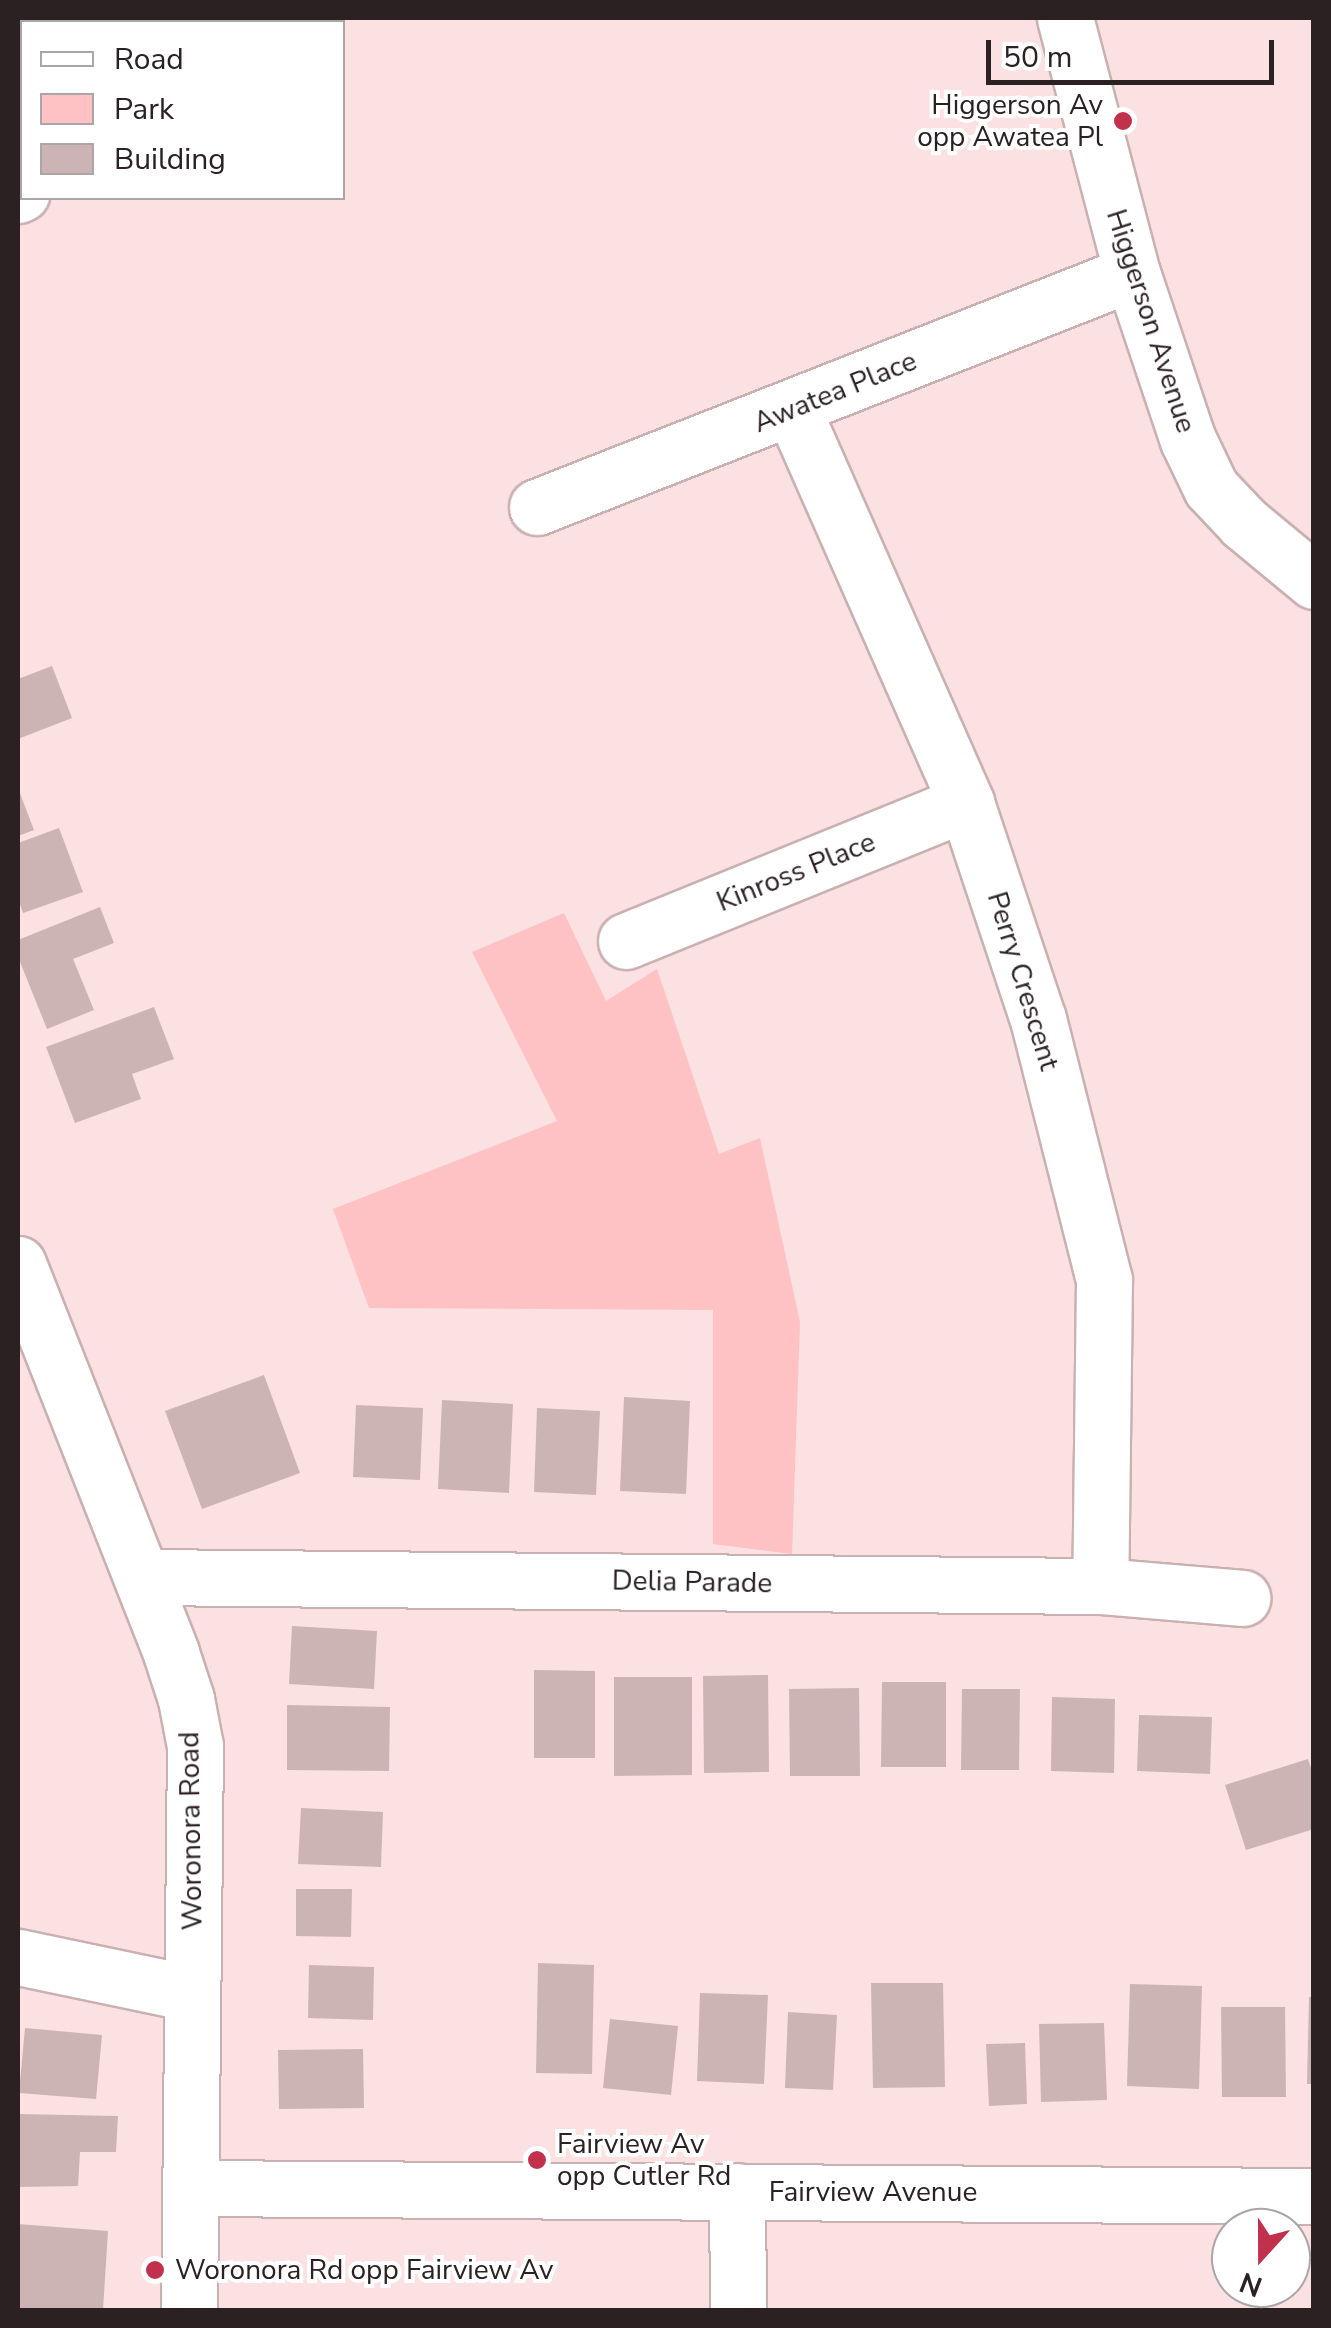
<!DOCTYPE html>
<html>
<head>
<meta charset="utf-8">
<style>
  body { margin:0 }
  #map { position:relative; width:1331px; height:2328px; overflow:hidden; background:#fbe1e2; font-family:"Nunito Sans",sans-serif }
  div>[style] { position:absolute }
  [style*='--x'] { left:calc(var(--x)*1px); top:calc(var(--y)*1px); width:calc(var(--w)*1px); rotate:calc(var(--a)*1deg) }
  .green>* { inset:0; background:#fec1c4 }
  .building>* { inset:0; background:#ccb4b5 }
  .roads { filter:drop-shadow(2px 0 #c9b0b1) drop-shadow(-2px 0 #c9b0b1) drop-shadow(0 2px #c9b0b1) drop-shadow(0 -2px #c9b0b1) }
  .minor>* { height:55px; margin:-27.5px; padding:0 27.5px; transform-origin:27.5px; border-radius:27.5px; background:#fff }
  .dots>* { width:28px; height:28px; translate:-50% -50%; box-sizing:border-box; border:5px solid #fff; border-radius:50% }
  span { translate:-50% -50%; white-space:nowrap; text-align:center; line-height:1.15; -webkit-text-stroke:8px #fff; paint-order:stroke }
  .poi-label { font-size:28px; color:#2b2122 }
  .right { translate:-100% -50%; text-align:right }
  .left { translate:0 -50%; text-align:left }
  .street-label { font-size:28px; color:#2b2122 }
  .frame { position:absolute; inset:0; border:20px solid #2b2122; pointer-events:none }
  .legend { position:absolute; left:20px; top:20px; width:325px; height:180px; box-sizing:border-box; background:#fff; border:2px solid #aaa6a7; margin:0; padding:12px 18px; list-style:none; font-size:30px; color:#2b2122 }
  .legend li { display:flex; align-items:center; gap:20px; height:50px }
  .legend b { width:50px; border:2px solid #aaa6a7 }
  .north { position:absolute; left:1211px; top:2208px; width:100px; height:100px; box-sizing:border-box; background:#fff; border:2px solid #aaa6a7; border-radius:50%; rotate:201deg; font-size:28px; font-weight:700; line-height:40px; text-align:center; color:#2b2122 }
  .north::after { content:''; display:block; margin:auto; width:35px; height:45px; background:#c2314c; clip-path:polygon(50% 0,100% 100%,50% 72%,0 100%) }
  .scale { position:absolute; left:986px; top:40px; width:288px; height:45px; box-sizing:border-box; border:5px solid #2b2122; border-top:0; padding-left:12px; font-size:30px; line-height:35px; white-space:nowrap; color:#2b2122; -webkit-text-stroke:8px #fff; paint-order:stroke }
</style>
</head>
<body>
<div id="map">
  <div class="green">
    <div style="clip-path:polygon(564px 913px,606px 1001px,657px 969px,719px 1154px,760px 1138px,800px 1322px,792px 1554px,713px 1544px,713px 1310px,369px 1308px,333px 1209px,557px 1121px,472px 952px)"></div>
  </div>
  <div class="building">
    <div style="clip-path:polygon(52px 666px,72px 718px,18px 739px,18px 679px)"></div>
    <div style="clip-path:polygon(18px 788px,34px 830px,18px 836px)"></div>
    <div style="clip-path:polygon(59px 828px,83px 892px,23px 913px,18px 898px,18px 843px)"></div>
    <div style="clip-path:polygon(100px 907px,114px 943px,73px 959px,94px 1010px,47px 1029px,18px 957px,18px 940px)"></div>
    <div style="clip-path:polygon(154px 1007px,174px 1059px,132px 1074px,141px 1099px,75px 1123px,46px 1047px)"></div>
    <div style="clip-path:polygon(264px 1375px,300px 1473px,202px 1509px,165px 1411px)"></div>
    <div style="clip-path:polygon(624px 1397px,690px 1401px,686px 1494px,620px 1491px)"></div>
    <div style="clip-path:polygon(442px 1400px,513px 1404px,509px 1493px,438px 1489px)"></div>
    <div style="clip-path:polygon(356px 1405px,423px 1408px,420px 1480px,353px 1477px)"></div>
    <div style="clip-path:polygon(537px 1408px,600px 1411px,596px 1495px,534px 1492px)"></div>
    <div style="clip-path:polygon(292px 1626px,377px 1631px,374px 1689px,289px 1684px)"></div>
    <div style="clip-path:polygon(534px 1670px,595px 1671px,595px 1758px,534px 1758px)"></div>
    <div style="clip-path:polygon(768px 1675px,769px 1772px,704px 1773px,703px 1676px)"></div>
    <div style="clip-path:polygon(614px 1677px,692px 1677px,692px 1775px,614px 1776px)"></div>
    <div style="clip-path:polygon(882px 1682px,946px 1682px,946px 1767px,881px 1767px)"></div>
    <div style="clip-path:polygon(859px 1688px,860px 1776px,790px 1776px,789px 1689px)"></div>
    <div style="clip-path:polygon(962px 1689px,1020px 1689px,1019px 1770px,961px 1770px)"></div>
    <div style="clip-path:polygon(1052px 1697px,1115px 1699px,1114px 1773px,1051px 1771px)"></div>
    <div style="clip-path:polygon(287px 1705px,390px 1707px,389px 1771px,287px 1770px)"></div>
    <div style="clip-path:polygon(1139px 1715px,1212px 1717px,1210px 1774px,1137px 1771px)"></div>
    <div style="clip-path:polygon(1308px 1759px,1314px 1777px,1314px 1829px,1246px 1850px,1225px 1785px)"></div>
    <div style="clip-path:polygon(301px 1808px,383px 1812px,381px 1867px,298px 1864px)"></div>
    <div style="clip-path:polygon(296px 1889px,352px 1889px,351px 1937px,296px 1936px)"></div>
    <div style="clip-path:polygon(538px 1963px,594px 1965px,592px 2074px,536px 2073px)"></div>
    <div style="clip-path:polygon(309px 1965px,374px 1967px,373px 2020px,308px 2018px)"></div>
    <div style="clip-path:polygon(871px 1983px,943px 1983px,945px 2087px,873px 2088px)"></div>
    <div style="clip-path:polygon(1130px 1984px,1202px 1986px,1199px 2089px,1127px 2086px)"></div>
    <div style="clip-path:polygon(700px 1993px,768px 1995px,764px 2084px,697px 2081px)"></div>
    <div style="clip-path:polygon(1309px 1997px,1314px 1997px,1314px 2084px,1307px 2084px)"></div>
    <div style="clip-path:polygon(1221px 2007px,1285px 2007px,1286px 2097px,1222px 2097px)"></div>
    <div style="clip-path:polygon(788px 2012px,837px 2015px,833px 2090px,785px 2088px)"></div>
    <div style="clip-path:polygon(610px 2019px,678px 2026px,671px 2095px,603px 2088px)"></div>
    <div style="clip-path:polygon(1104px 2023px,1107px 2100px,1041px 2102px,1039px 2024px)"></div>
    <div style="clip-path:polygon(25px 2028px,102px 2035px,96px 2099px,19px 2093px)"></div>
    <div style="clip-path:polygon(1025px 2043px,1027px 2104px,989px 2106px,986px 2044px)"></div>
    <div style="clip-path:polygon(363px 2049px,364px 2108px,279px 2109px,278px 2050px)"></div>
    <div style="clip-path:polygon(18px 2114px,118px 2116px,116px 2152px,80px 2152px,78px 2186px,18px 2187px)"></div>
    <div style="clip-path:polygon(18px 2224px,108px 2231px,103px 2310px,18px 2310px)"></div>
  </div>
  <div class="roads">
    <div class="minor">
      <div style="--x:92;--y:18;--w:6;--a:39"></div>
      <div style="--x:1065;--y:18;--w:264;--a:75.3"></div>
      <div style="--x:1132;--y:273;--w:176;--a:71.5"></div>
      <div style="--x:1188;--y:440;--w:53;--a:64.4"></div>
      <div style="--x:1211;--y:488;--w:48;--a:46.7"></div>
      <div style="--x:1244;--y:523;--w:91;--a:39.6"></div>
      <div style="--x:18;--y:195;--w:4;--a:-27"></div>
      <div style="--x:793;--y:410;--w:429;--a:66.2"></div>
      <div style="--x:966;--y:803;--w:228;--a:71.6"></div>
      <div style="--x:1038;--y:1019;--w:269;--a:75.8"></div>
      <div style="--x:1104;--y:1280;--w:306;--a:90.7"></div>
      <div style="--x:537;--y:507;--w:639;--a:-21.47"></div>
      <div style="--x:626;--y:941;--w:367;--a:-22.1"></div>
      <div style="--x:18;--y:1264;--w:418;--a:68.5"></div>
      <div style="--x:171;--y:1653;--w:48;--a:71.9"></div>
      <div style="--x:186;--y:1699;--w:48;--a:79.2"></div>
      <div style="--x:195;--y:1746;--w:564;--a:90.61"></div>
      <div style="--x:142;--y:1577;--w:958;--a:0.54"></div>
      <div style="--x:1100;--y:1586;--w:143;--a:4.8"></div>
      <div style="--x:18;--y:1957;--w:177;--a:11.8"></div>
      <div style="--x:192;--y:2188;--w:1122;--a:0.41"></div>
      <div style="--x:737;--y:2191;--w:119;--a:89.5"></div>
    </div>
  </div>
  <div class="dots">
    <div style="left:1123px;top:121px;background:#c2314c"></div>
    <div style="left:537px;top:2160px;background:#c2314c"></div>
    <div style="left:155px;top:2270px;background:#c2314c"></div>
  </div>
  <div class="poi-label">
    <span class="right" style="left:1103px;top:121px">Higgerson Av<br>opp Awatea Pl</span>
    <span class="left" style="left:557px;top:2160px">Fairview Av<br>opp Cutler Rd</span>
    <span class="left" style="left:175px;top:2270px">Woronora Rd opp Fairview Av</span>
  </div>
  <div class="street-label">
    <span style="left:1151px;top:321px;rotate:72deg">Higgerson Avenue</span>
    <span style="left:835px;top:392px;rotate:-22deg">Awatea Place</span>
    <span style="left:796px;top:872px;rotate:-22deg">Kinross Place</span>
    <span style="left:1023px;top:981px;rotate:73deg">Perry Crescent</span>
    <span style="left:692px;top:1582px;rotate:1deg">Delia Parade</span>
    <span style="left:191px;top:1831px;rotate:-91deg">Woronora Road</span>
    <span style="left:873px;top:2192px">Fairview Avenue</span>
  </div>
  <div class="frame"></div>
  <ul class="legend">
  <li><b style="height:12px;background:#fff"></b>Road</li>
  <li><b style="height:28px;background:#fec1c4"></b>Park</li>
  <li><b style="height:28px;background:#ccb4b5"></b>Building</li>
  </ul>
  <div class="north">N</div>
  <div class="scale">50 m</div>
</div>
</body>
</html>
